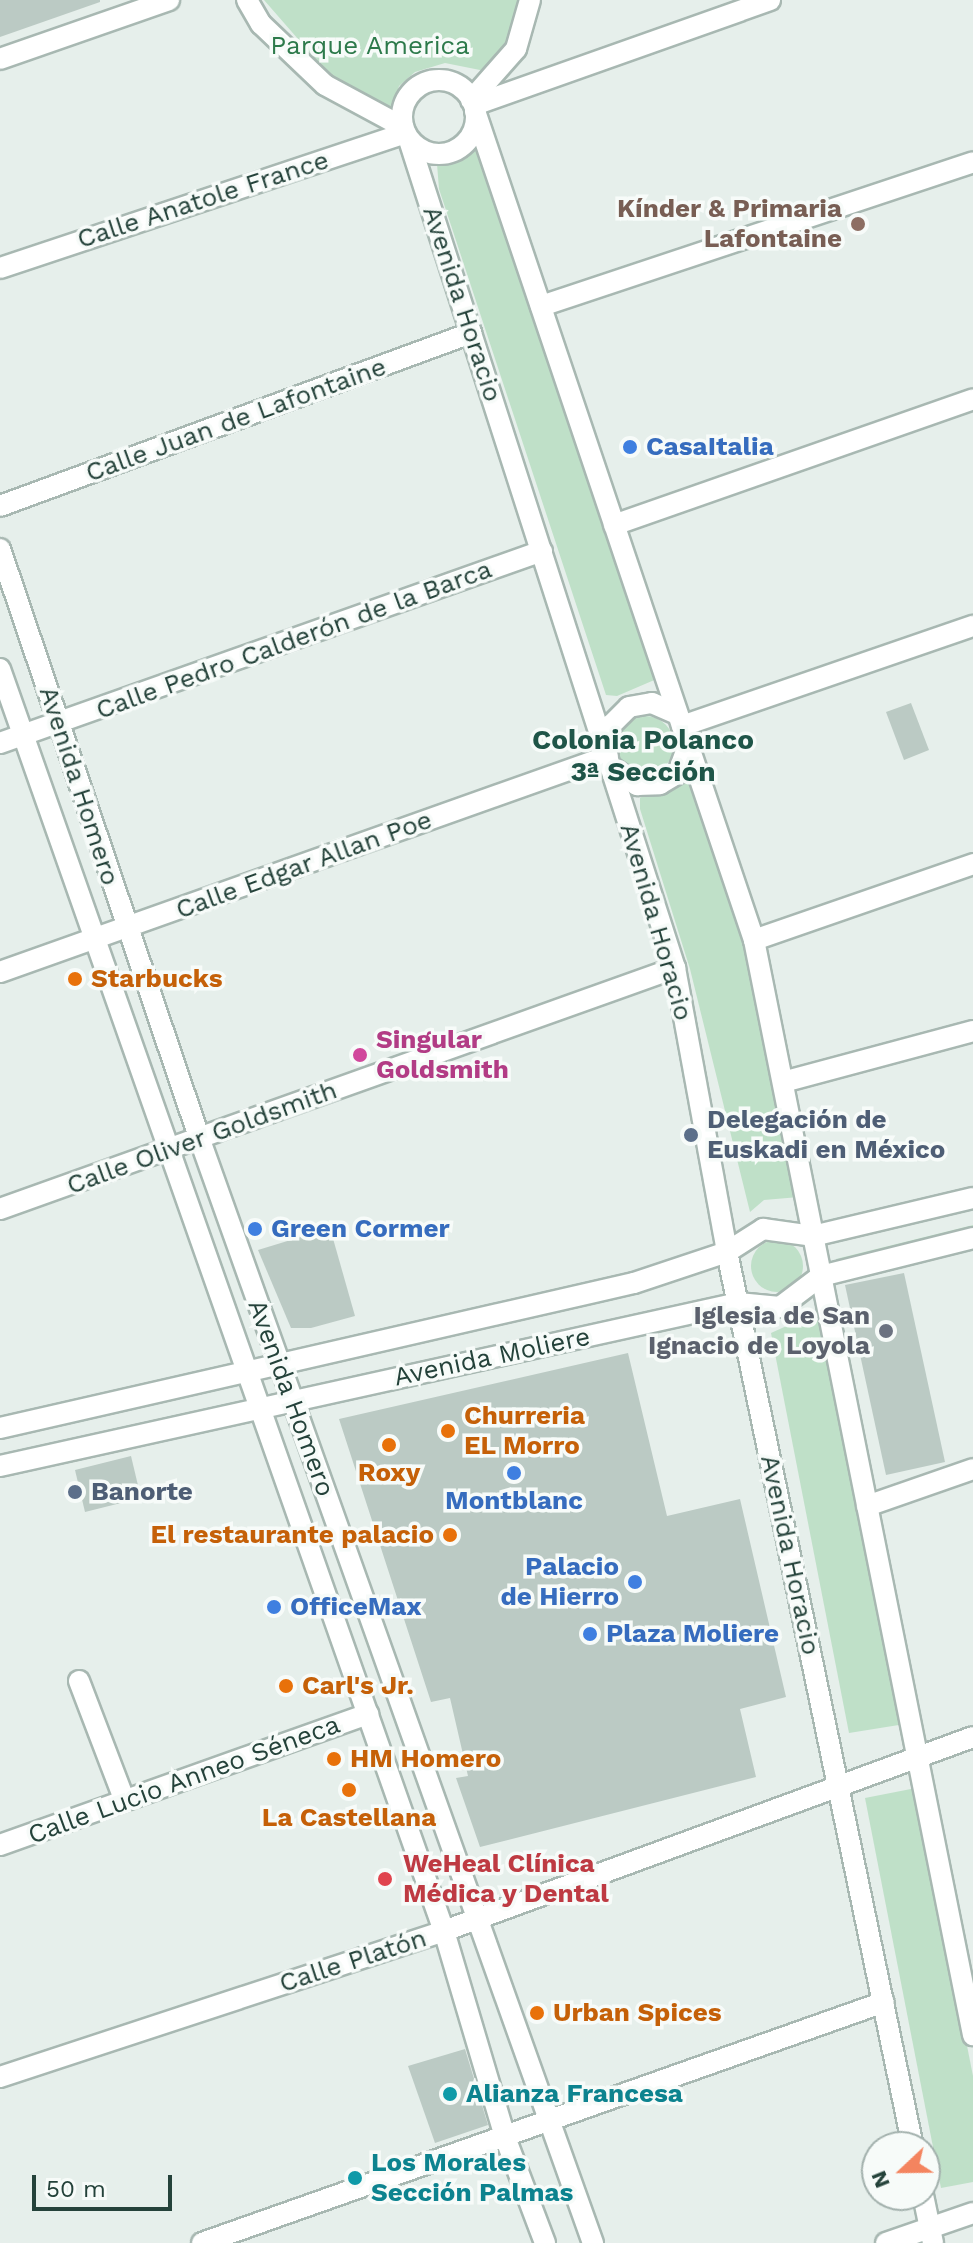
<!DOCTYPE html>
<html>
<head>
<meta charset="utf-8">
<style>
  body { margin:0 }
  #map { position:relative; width:973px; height:2243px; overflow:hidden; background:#e6efeb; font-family:"Work Sans",sans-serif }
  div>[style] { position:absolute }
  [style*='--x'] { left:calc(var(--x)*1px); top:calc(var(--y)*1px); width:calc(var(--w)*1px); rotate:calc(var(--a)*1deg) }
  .green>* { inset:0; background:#bfe0c8 }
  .round { border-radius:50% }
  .building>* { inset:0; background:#bbcac4 }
  .roads { filter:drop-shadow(2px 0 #a8b8b2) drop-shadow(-2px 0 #a8b8b2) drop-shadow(0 2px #a8b8b2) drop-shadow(0 -2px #a8b8b2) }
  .minor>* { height:20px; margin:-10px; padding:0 10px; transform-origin:10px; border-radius:10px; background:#fff }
  .minor>.ring { margin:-10px; padding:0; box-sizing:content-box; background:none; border:20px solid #fff; border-radius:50% }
  .dots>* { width:22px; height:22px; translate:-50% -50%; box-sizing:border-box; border:4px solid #f7fbf9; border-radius:50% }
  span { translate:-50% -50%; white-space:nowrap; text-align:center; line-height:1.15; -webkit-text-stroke:7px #f7fbf9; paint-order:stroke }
  .park-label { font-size:26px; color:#2d7a4b }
  .street-label { font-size:26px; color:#24423a }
  .education-label { font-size:26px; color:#785e54; font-weight:700 }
  .right { translate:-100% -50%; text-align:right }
  .shop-label { font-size:26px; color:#366cbe; font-weight:700 }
  .left { translate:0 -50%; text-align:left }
  .food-label { font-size:26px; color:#c56008; font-weight:700 }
  .hotel-label { font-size:26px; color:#b23c85; font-weight:700 }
  .service-label { font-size:26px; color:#4e5e75; font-weight:700 }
  .worship-label { font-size:26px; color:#5b616d; font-weight:700 }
  .health-label { font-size:26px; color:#be3a42; font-weight:700 }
  .culture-label { font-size:26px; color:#0d838f; font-weight:700 }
  .neighbourhood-label { font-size:28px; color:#1f5548; font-weight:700 }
  .north { position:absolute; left:861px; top:2131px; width:80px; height:80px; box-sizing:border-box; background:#f7fbf9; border:2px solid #a3b1ad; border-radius:50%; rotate:248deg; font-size:22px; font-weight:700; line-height:32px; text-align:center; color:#24423a }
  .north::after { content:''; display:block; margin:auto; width:28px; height:36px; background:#f4845f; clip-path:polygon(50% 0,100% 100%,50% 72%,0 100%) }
  .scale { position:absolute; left:32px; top:2175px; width:140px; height:36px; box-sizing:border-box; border:4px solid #24423a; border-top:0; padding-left:10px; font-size:24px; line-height:28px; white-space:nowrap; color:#24423a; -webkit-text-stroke:6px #f7fbf9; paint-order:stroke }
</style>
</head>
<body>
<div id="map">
  <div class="green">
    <div style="clip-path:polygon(264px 0,522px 0,514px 34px,485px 71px,445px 63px,415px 72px,399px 86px,393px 109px,332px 78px)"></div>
    <div style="clip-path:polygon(474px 147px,485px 147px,659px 678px,617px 696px,606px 695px,439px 189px,437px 164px,460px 161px)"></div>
    <div class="round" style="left:616px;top:716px;width:58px;height:58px"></div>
    <div style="clip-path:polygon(685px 782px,693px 787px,746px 934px,799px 1197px,764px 1200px,750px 1212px,690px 969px,640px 809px,640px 798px,648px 793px)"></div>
    <div style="clip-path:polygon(973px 1225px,973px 1241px,840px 1274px,836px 1259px)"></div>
    <div class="round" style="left:751px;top:1240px;width:52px;height:52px"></div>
    <div style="clip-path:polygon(822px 1310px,905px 1724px,849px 1733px,771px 1333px)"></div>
    <div style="clip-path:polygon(916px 1788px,973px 2076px,973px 2182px,941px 2188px,865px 1798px)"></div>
  </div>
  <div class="building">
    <div style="clip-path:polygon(0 0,100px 0,100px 2px,0 37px)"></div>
    <div style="clip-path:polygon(911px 703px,929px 750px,904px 760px,886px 712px)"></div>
    <div style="clip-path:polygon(330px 1228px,355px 1316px,311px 1328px,291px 1328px,258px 1250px)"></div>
    <div style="clip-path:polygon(904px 1273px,945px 1462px,886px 1475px,845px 1285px)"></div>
    <div style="clip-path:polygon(628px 1353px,667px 1516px,740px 1499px,786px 1697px,740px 1709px,756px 1777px,480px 1847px,456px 1778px,468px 1776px,450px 1698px,431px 1702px,339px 1419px)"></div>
    <div style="clip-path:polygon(131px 1456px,141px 1498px,85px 1512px,75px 1470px)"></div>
    <div style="clip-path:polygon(465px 2049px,488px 2125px,435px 2143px,408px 2066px)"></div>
  </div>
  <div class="roads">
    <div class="minor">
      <div style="--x:247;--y:0;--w:28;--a:60"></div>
      <div style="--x:261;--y:24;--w:88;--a:43.6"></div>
      <div style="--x:325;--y:85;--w:89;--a:28.3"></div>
      <div style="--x:0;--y:59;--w:179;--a:-19.2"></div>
      <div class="ring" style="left:402px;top:80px;width:54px;height:54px"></div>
      <div style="--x:471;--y:100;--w:68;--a:-48.6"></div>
      <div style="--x:516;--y:49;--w:51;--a:-74.1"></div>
      <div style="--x:474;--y:105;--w:314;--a:-19.5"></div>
      <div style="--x:475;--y:111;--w:875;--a:71.4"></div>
      <div style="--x:754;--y:940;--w:1117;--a:78.69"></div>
      <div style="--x:409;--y:140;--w:870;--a:72.19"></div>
      <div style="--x:675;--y:968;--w:289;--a:79.6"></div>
      <div style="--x:727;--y:1252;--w:914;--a:78.26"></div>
      <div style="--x:0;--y:268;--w:427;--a:-18.4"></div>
      <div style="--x:541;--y:306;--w:455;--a:-18.4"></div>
      <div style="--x:0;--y:506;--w:502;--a:-20.17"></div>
      <div style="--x:614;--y:525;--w:380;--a:-19.3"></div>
      <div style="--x:0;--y:549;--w:624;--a:71.3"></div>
      <div style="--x:200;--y:1140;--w:1171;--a:70.39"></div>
      <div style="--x:0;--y:669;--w:1338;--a:70.62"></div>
      <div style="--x:444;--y:1931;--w:215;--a:73.5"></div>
      <div style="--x:505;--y:2137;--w:113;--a:69.3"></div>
      <div style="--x:682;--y:726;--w:308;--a:-19"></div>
      <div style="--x:0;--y:743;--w:575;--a:-19.51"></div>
      <div style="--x:606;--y:747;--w:23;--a:-77"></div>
      <div style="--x:611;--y:725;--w:25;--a:-45"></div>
      <div style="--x:629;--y:707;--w:23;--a:-10"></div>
      <div style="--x:652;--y:703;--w:27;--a:24"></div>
      <div style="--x:611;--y:767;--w:32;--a:35"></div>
      <div style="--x:637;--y:785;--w:23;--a:-2"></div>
      <div style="--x:660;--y:784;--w:21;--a:-31"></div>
      <div style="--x:678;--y:773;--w:29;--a:-70"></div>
      <div style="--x:754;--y:940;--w:232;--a:-19.1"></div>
      <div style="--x:0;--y:972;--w:645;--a:-19.56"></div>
      <div style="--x:783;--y:1082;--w:197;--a:-15"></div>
      <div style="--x:0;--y:1209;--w:717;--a:-19.65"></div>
      <div style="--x:0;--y:1428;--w:650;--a:-12.88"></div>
      <div style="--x:634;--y:1283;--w:98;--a:-18.4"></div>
      <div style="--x:727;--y:1252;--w:43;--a:-32.6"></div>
      <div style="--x:763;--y:1229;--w:50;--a:8"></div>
      <div style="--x:813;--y:1236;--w:164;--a:-13.4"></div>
      <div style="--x:0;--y:1466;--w:756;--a:-12.45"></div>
      <div style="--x:738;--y:1303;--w:42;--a:5.4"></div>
      <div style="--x:780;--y:1307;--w:51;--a:-37.1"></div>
      <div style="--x:821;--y:1276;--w:157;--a:-14"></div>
      <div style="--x:867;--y:1506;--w:112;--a:-19.2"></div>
      <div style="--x:79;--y:1681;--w:126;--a:69.1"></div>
      <div style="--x:0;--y:1845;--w:391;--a:-19.6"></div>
      <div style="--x:0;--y:2077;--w:467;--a:-18.2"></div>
      <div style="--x:444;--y:1931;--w:563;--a:-20.14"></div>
      <div style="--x:923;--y:2195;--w:49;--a:78.2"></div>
      <div style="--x:202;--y:2243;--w:723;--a:-19.46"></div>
      <div style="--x:886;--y:2243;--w:92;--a:-19"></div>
    </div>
  </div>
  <div class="dots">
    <div style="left:858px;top:224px;background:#8d6e63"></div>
    <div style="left:630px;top:447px;background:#3f7fe0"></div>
    <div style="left:75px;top:979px;background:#e8710a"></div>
    <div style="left:360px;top:1055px;background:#d1479c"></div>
    <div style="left:691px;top:1135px;background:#5c6f8a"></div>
    <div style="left:255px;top:1229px;background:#3f7fe0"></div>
    <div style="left:886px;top:1331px;background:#6b7280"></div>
    <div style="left:448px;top:1431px;background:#e8710a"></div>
    <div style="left:389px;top:1445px;background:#e8710a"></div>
    <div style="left:514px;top:1473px;background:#3f7fe0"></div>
    <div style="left:75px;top:1492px;background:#5c6f8a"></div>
    <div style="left:450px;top:1535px;background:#e8710a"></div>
    <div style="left:635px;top:1582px;background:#3f7fe0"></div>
    <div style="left:274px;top:1607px;background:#3f7fe0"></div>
    <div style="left:590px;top:1634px;background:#3f7fe0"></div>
    <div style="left:286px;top:1686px;background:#e8710a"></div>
    <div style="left:334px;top:1759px;background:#e8710a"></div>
    <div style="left:349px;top:1790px;background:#e8710a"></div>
    <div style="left:385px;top:1879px;background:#e0444e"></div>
    <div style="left:537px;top:2013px;background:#e8710a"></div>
    <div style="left:450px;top:2094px;background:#0f9aa8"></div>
    <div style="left:355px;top:2178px;background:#0f9aa8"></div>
  </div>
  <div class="park-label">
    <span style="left:370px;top:46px">Parque America</span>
  </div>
  <div class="street-label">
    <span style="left:203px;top:200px;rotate:-18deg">Calle Anatole France</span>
    <span style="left:462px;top:304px;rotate:72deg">Avenida Horacio</span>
    <span style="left:236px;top:420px;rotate:-20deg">Calle Juan de Lafontaine</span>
    <span style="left:294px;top:640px;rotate:-20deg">Calle Pedro Calderón de la Barca</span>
    <span style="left:79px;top:786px;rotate:72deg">Avenida Homero</span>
    <span style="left:304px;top:865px;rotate:-20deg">Calle Edgar Allan Poe</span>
    <span style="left:656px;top:922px;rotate:74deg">Avenida Horacio</span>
    <span style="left:202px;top:1138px;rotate:-20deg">Calle Oliver Goldsmith</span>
    <span style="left:492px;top:1357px;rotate:-12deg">Avenida Moliere</span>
    <span style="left:291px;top:1398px;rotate:70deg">Avenida Homero</span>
    <span style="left:790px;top:1555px;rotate:78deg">Avenida Horacio</span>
    <span style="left:184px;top:1780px;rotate:-20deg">Calle Lucio Anneo Séneca</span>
    <span style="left:353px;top:1961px;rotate:-18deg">Calle Platón</span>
  </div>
  <div class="education-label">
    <span class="right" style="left:842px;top:224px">Kínder &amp; Primaria<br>Lafontaine</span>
  </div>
  <div class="shop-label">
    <span class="left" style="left:646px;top:447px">CasaItalia</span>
    <span class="left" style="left:271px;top:1229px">Green Cormer</span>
    <span style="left:514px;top:1501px">Montblanc</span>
    <span class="right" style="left:619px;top:1582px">Palacio<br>de Hierro</span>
    <span class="left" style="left:290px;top:1607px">OfficeMax</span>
    <span class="left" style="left:606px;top:1634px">Plaza Moliere</span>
  </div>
  <div class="food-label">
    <span class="left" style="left:91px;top:979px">Starbucks</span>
    <span class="left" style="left:464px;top:1431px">Churreria<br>EL Morro</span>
    <span style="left:389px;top:1473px">Roxy</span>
    <span class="right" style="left:434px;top:1535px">El restaurante palacio</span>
    <span class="left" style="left:302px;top:1686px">Carl's Jr.</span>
    <span class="left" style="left:350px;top:1759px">HM Homero</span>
    <span style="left:349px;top:1818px">La Castellana</span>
    <span class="left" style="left:553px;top:2013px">Urban Spices</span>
  </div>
  <div class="hotel-label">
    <span class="left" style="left:376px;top:1055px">Singular<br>Goldsmith</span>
  </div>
  <div class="service-label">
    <span class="left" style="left:707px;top:1135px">Delegación de<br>Euskadi en México</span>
    <span class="left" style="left:91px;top:1492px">Banorte</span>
  </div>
  <div class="worship-label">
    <span class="right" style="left:870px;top:1331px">Iglesia de San<br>Ignacio de Loyola</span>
  </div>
  <div class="health-label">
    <span class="left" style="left:403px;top:1879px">WeHeal Clínica<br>Médica y Dental</span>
  </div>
  <div class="culture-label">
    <span class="left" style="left:466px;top:2094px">Alianza Francesa</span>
    <span class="left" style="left:371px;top:2178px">Los Morales<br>Sección Palmas</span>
  </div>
  <div class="neighbourhood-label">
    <span style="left:643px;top:756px">Colonia Polanco<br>3ª Sección</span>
  </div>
  <div class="north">N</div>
  <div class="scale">50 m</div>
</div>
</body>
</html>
